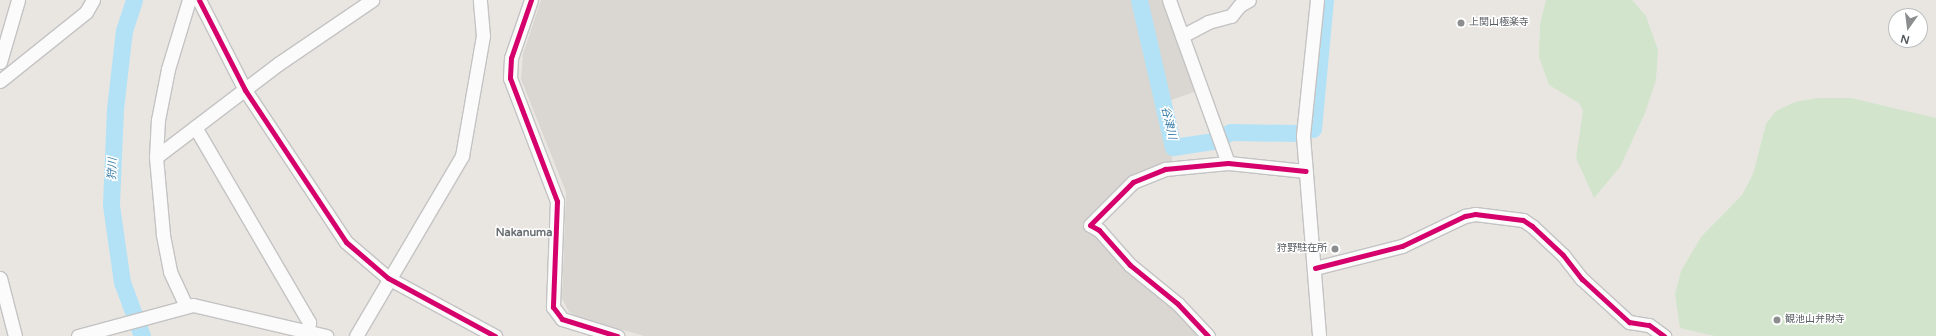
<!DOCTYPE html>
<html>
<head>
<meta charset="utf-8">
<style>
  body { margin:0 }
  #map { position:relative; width:1936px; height:336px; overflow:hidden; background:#e9e6e2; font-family:"Varela Round","Noto Sans JP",sans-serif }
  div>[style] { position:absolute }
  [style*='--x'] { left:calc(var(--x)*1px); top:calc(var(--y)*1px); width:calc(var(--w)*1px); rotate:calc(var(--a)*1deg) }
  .industrial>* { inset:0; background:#dad7d3 }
  .green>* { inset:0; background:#d2e5cc }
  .river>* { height:17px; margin:-8.5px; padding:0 8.5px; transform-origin:8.5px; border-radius:8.5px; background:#b3e2f6 }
  .roads { filter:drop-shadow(1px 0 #c4c3c3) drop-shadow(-1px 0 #c4c3c3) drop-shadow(0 1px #c4c3c3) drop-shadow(0 -1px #c4c3c3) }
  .minor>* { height:13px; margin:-6.5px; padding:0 6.5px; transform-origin:6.5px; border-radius:6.5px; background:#fcfbfb }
  .cycleway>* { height:5px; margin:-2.5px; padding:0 2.5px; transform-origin:2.5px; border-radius:2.5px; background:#d6006c }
  .dots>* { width:11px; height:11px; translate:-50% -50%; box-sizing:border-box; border:2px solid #fff; border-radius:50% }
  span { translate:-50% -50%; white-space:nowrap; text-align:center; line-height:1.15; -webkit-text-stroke:3px #fff; paint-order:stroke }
  .poi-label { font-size:10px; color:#585d61 }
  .left { translate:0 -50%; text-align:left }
  .right { translate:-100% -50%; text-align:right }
  .water-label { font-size:11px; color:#377da8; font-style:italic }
  .neighbourhood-label { font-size:11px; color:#696f73; font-weight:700 }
  .north { position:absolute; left:1888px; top:8px; width:40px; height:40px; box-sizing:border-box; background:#fff; border:1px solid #bcbec0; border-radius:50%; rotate:194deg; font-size:11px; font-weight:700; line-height:16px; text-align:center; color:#585d61 }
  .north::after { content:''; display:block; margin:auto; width:14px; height:18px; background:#8b8d8e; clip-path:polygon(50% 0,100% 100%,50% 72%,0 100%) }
</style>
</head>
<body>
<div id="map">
  <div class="industrial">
    <div style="clip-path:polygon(541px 0,1164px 0,1197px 91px,1160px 104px,1173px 163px,1162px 165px,1087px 221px,1205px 336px,644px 336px,578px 317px,569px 312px,562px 298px,566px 192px,521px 79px,523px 54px)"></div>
  </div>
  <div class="green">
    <div style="clip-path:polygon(1546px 0,1632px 0,1646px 16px,1658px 50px,1656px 80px,1645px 113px,1620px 167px,1594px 198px,1576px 158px,1583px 111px,1579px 103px,1549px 85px,1539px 57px,1540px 24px)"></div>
    <div style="clip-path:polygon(1818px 98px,1851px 98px,1936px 118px,1936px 336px,1715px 336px,1680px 328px,1675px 294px,1681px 271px,1701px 237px,1742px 195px,1753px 174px,1766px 124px,1776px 111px,1795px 102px)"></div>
  </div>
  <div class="river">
    <div style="--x:134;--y:0;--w:32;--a:108"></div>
    <div style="--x:124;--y:30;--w:80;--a:96.5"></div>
    <div style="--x:115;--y:109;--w:96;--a:92.4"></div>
    <div style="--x:111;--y:205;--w:78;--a:81.9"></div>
    <div style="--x:122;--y:282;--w:58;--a:69.7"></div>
    <div style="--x:1139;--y:0;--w:151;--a:77"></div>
    <div style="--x:1173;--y:147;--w:40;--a:-8.5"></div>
    <div style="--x:1213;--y:141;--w:20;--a:-27"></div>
    <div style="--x:1231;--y:132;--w:66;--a:0.9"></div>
    <div style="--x:1313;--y:129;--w:130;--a:-84.7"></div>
  </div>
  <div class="roads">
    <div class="minor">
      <div style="--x:199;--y:0;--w:101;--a:62.9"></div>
      <div style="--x:245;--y:90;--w:182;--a:56.4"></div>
      <div style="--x:346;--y:242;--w:55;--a:40.6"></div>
      <div style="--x:388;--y:278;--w:122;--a:28.5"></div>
      <div style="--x:531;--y:0;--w:61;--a:109"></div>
      <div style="--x:511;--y:58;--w:20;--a:93"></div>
      <div style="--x:510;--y:78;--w:132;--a:69.1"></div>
      <div style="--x:557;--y:201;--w:106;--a:92.2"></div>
      <div style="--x:553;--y:307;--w:15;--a:53"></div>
      <div style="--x:562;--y:319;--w:58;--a:17.2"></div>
      <div style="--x:1169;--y:0;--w:173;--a:70.1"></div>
      <div style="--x:1317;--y:0;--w:137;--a:95.9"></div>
      <div style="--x:1303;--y:136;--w:201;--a:85.4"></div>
      <div style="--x:1182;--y:36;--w:30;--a:-28"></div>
      <div style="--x:1208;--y:22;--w:24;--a:-15"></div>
      <div style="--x:1231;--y:16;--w:14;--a:-51"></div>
      <div style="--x:1240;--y:5;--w:10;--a:-29"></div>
      <div style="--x:0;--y:62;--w:65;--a:-73.8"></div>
      <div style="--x:0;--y:81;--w:110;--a:-38.7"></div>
      <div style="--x:86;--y:12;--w:14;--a:-60"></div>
      <div style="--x:195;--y:127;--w:226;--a:59.7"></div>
      <div style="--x:309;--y:322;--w:10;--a:96"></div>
      <div style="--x:156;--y:157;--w:153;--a:-37.3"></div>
      <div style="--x:278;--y:64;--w:114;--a:-34.2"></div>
      <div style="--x:1315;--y:268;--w:90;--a:-14.2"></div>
      <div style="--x:1402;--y:246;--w:70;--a:-25.5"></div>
      <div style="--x:1465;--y:216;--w:10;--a:-11"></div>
      <div style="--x:1475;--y:214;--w:48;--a:7.1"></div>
      <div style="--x:1523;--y:220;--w:11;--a:34"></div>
      <div style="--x:1532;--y:226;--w:42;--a:43.1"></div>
      <div style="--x:1563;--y:255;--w:31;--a:52"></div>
      <div style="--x:1582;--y:279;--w:64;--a:42.5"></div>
      <div style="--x:1629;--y:322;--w:20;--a:9"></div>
      <div style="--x:1649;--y:325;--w:19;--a:36"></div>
      <div style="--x:0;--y:278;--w:60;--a:75.5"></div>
      <div style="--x:186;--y:306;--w:38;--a:-115"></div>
      <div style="--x:170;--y:271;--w:38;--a:-101"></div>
      <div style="--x:163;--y:234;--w:77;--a:-95.2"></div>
      <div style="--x:156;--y:157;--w:37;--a:-87"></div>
      <div style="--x:158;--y:120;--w:52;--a:-78.9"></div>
      <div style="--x:168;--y:69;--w:72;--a:-73.1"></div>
      <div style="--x:78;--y:336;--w:119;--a:-15.1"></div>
      <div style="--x:193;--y:305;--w:137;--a:13.1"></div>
      <div style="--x:356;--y:336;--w:209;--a:-59.5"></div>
      <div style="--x:462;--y:156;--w:122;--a:-80.1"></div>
      <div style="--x:483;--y:36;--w:36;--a:-95"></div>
      <div style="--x:1208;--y:336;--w:44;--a:-133.2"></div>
      <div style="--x:1178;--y:304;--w:62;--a:-140.9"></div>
      <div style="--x:1130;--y:265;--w:47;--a:-131.5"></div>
      <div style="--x:1099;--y:230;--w:10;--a:-151"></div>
      <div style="--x:1090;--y:225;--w:61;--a:-45"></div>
      <div style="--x:1133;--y:182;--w:35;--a:-22"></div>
      <div style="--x:1165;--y:169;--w:63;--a:-5.4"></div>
      <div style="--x:1228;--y:163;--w:78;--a:5.9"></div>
    </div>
  </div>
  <div class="cycleway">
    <div style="--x:199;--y:0;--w:101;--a:62.9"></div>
    <div style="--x:245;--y:90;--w:182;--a:56.4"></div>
    <div style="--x:346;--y:242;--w:55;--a:40.6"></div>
    <div style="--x:388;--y:278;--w:122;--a:28.5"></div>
    <div style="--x:531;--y:0;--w:61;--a:109"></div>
    <div style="--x:511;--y:58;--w:20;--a:93"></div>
    <div style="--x:510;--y:78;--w:132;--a:69.1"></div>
    <div style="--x:557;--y:201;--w:106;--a:92.2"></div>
    <div style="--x:553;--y:307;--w:15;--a:53"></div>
    <div style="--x:562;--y:319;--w:58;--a:17.2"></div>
    <div style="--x:1315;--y:268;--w:90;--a:-14.2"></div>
    <div style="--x:1402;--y:246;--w:70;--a:-25.5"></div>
    <div style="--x:1465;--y:216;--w:10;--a:-11"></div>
    <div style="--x:1475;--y:214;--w:48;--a:7.1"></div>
    <div style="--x:1523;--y:220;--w:11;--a:34"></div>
    <div style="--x:1532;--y:226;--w:42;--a:43.1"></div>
    <div style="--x:1563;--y:255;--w:31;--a:52"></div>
    <div style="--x:1582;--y:279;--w:64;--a:42.5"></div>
    <div style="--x:1629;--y:322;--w:20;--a:9"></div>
    <div style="--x:1649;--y:325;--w:19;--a:36"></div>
    <div style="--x:1208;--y:336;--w:44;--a:-133.2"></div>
    <div style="--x:1178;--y:304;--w:62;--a:-140.9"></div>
    <div style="--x:1130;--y:265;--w:47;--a:-131.5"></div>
    <div style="--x:1099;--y:230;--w:10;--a:-151"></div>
    <div style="--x:1090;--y:225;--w:61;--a:-45"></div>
    <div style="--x:1133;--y:182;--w:35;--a:-22"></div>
    <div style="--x:1165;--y:169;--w:63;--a:-5.4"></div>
    <div style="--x:1228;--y:163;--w:78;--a:5.9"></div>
  </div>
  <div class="dots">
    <div style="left:1461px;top:23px;background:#8b8d8e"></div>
    <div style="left:1335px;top:249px;background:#8b8d8e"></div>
    <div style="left:1777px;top:320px;background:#8b8d8e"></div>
  </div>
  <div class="poi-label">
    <span class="left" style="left:1469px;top:23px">上関山極楽寺</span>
    <span class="right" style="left:1327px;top:249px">狩野駐在所</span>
    <span class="left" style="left:1785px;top:320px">観池山弁財寺</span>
  </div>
  <div class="water-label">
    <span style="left:1168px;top:123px;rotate:77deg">谷津川</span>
    <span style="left:113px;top:169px;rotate:-88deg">狩川</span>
  </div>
  <div class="neighbourhood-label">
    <span style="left:524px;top:233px">Nakanuma</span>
  </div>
  <div class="north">N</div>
</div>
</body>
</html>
